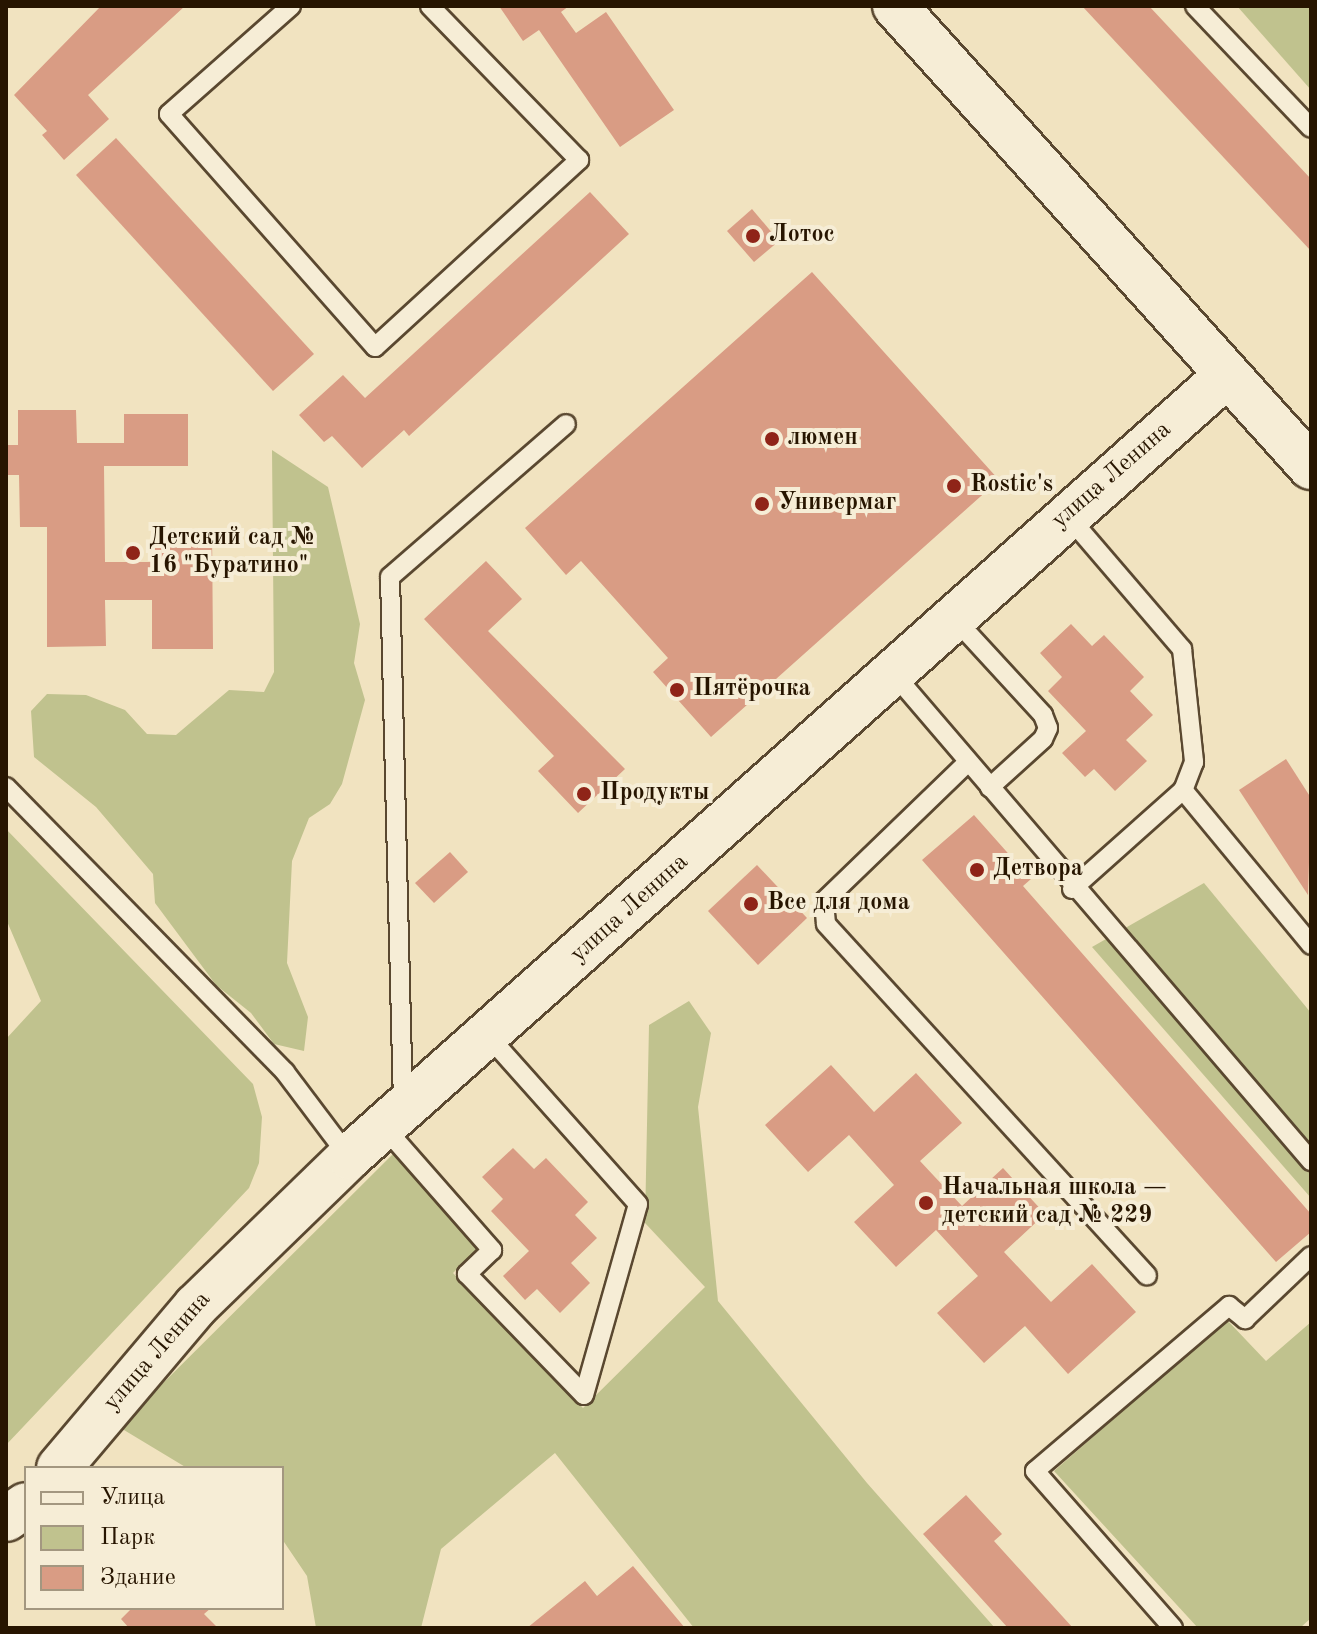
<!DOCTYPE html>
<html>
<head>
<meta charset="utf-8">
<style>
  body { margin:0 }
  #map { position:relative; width:1317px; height:1634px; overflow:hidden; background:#f1e3c0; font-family:"Old Standard TT",serif }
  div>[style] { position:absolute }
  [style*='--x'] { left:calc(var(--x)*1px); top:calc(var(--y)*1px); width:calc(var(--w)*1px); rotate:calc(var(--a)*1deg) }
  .green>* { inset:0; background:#c0c28e }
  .building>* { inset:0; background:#d99c84 }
  .roads { filter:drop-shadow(2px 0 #5a4830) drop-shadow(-2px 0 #5a4830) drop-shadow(0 2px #5a4830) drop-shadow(0 -2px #5a4830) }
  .service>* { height:18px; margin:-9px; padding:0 9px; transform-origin:9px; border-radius:9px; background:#f6edd6 }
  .tertiary>* { height:44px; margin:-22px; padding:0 22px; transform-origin:22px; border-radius:22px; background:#f6edd6 }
  .secondary>* { height:44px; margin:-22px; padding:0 22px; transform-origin:22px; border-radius:22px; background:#f6edd6 }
  .dots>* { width:22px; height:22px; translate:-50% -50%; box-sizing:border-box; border:4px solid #f6edd6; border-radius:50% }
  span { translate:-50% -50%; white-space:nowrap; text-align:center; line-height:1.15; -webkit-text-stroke:8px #f6edd6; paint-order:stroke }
  .poi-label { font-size:24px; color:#271500; font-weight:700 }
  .left { translate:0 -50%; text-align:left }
  .street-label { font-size:24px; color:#271500 }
  .frame { position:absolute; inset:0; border:8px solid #271500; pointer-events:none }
  .legend { position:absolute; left:24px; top:1466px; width:260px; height:144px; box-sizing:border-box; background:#f6edd6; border:2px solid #a39780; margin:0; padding:10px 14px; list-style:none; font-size:24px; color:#271500 }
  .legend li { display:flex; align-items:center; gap:16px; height:40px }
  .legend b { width:40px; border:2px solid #a39780 }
</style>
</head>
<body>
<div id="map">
  <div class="green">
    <div style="clip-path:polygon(1237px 6px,1311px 6px,1311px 90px)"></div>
    <div style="clip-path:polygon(272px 450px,328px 487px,360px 624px,354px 663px,365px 700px,342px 784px,330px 804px,309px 818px,292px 861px,287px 963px,308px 1017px,304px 1051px,274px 1044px,251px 1013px,216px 985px,155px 903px,153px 874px,96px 807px,34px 757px,31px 711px,47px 694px,86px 695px,125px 710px,147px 734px,176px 735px,229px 690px,264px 692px,274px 672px)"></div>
    <div style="clip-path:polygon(6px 829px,253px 1084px,262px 1117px,259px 1163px,249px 1188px,6px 1445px,6px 1039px,41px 1001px,6px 919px)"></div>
    <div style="clip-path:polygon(1204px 883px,1311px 1013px,1311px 1198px,1092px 947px)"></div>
    <div style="clip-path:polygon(689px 1001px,711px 1033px,698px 1107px,718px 1301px,867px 1483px,995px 1628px,694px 1628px,555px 1453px,441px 1549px,421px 1628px,316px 1628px,307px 1576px,282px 1539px,282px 1468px,187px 1468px,119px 1427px,397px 1150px,478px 1248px,453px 1273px,583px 1408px,705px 1287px,645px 1223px,649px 1025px)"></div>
    <div style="clip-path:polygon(1227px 1320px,1266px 1361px,1311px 1322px,1311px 1618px,1300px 1628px,1198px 1628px,1054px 1471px)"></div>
  </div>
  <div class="building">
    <div style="clip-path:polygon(101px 6px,185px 6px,88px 95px,109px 119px,64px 160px,42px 135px,47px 131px,14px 95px)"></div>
    <div style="clip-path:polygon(499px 6px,569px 6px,561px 12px,576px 33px,606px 12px,674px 110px,620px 147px,539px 30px,523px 41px)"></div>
    <div style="clip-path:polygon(1082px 6px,1149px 6px,1311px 179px,1311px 251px)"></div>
    <div style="clip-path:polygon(116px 138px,314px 354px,273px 391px,76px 175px)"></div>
    <div style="clip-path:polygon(590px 192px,629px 234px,409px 436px,404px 430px,362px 468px,332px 436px,324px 442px,299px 415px,343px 375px,365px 398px)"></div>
    <div style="clip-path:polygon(752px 209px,779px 241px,754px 262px,727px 231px)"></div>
    <div style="clip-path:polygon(812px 272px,999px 480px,711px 737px,653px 672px,668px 658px,581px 561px,566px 575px,525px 528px)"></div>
    <div style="clip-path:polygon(18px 410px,76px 410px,77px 443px,124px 443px,124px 414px,188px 414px,188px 466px,104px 466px,105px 562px,155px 562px,155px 530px,212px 529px,213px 649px,152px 649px,152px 600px,105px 600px,106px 646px,47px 647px,47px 527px,20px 527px,19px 475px,6px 475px,6px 445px,18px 445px)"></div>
    <div style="clip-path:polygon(486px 561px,522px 599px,488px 631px,625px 769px,578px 813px,538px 771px,554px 756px,424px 619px)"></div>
    <div style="clip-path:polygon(1071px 624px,1092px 646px,1104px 635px,1144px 677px,1130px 691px,1153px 715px,1126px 740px,1147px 761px,1115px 791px,1094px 769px,1085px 777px,1062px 753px,1086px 731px,1048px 691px,1062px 677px,1040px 653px)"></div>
    <div style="clip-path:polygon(1286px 759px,1311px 798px,1308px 895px,1239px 790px)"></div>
    <div style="clip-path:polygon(974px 815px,1031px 879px,1023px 886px,1311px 1214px,1311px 1232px,1276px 1262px,922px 860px)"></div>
    <div style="clip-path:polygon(450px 852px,468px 872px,434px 903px,415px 883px)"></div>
    <div style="clip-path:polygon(757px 865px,807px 918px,758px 965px,708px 911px)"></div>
    <div style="clip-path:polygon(831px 1065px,874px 1112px,916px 1073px,962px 1123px,920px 1161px,962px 1206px,1003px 1168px,1045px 1214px,1004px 1252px,1051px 1302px,1092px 1264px,1136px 1312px,1068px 1374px,1025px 1326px,984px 1363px,937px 1313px,978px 1276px,936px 1230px,896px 1267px,854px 1222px,894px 1185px,849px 1135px,808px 1172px,765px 1125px)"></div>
    <div style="clip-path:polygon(513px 1148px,534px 1169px,546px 1158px,588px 1202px,575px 1215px,597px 1238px,571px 1263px,590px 1283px,560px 1313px,537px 1289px,525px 1300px,503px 1276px,529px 1251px,491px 1211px,503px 1199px,482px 1177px)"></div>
    <div style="clip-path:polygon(966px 1495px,1002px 1534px,994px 1541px,1073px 1628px,1008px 1628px,923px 1534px)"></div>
    <div style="clip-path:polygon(633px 1566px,685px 1628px,527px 1628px,585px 1581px,597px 1596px)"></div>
    <div style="clip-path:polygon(132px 1608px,211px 1608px,204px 1614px,218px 1628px,129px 1628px,121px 1619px)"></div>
  </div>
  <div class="roads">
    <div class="service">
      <div style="--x:291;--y:6;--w:163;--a:138.5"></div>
      <div style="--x:169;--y:114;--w:311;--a:48.5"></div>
      <div style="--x:375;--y:347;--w:277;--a:-42.5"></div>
      <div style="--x:579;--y:160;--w:214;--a:-134.1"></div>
      <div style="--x:1195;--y:6;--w:168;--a:46.4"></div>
      <div style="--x:1067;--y:515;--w:177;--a:49.4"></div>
      <div style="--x:1182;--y:649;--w:114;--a:83.9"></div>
      <div style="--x:1194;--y:762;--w:30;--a:111"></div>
      <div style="--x:1183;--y:790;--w:201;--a:50.4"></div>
      <div style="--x:953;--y:617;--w:133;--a:47.4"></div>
      <div style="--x:1043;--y:715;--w:14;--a:69"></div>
      <div style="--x:1048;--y:728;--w:12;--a:114"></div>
      <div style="--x:1043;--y:739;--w:72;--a:137.8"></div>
      <div style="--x:893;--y:673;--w:643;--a:49.42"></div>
      <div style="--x:968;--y:762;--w:200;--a:136"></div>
      <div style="--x:824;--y:901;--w:23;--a:85"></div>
      <div style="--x:826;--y:924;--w:476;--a:47.6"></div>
      <div style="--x:6;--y:787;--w:399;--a:45.6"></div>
      <div style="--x:285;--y:1072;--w:106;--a:53"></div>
      <div style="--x:1072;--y:889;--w:149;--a:-41.7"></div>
      <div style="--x:403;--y:1104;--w:527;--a:-91.41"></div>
      <div style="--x:390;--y:577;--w:233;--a:-41"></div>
      <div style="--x:384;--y:1127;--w:164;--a:48.7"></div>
      <div style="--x:492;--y:1250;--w:35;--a:136"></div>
      <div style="--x:467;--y:1274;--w:168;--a:46"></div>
      <div style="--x:584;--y:1395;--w:198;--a:-74.2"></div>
      <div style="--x:638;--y:1204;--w:224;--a:-131.7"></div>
      <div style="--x:1173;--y:1628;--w:209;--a:-131.3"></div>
      <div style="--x:1035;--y:1471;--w:255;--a:-40.4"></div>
      <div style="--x:1229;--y:1306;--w:21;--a:39"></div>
      <div style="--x:1245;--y:1319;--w:91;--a:-43.7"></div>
    </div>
    <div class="tertiary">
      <div style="--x:59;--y:1468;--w:212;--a:-49.8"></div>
      <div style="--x:196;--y:1306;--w:214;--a:-44.2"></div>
      <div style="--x:349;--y:1157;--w:1176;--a:-41.69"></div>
      <div style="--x:6;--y:1519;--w:24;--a:-35"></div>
    </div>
    <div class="secondary">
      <div style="--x:895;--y:6;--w:621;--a:47.94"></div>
    </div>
  </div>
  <div class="dots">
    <div style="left:753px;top:236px;background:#8f2418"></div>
    <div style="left:772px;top:439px;background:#8f2418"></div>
    <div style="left:954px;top:486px;background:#8f2418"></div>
    <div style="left:762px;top:504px;background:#8f2418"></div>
    <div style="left:133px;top:553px;background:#8f2418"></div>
    <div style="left:677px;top:690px;background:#8f2418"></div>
    <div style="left:584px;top:794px;background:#8f2418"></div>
    <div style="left:977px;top:870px;background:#8f2418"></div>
    <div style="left:751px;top:904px;background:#8f2418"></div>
    <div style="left:926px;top:1203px;background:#8f2418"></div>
  </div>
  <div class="poi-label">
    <span class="left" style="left:769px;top:236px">Лотос</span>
    <span class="left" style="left:788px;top:439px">люмен</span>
    <span class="left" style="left:970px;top:486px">Rostiс's</span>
    <span class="left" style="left:778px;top:504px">Универмаг</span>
    <span class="left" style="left:149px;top:553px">Детский сад №<br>16 "Буратино"</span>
    <span class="left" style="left:693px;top:690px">Пятёрочка</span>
    <span class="left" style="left:600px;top:794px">Продукты</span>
    <span class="left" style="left:993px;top:870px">Детвора</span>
    <span class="left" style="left:767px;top:904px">Все для дома</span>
    <span class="left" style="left:942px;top:1203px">Начальная школа —<br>детский сад № 229</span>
  </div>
  <div class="street-label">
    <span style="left:1112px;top:476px;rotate:-41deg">улица Ленина</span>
    <span style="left:630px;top:909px;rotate:-42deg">улица Ленина</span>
    <span style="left:158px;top:1352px;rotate:-49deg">улица Ленина</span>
  </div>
  <div class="frame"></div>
  <ul class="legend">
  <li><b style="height:10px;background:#f6edd6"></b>Улица</li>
  <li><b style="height:22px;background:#c0c28e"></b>Парк</li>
  <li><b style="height:22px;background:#d99c84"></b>Здание</li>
  </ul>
</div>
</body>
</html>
